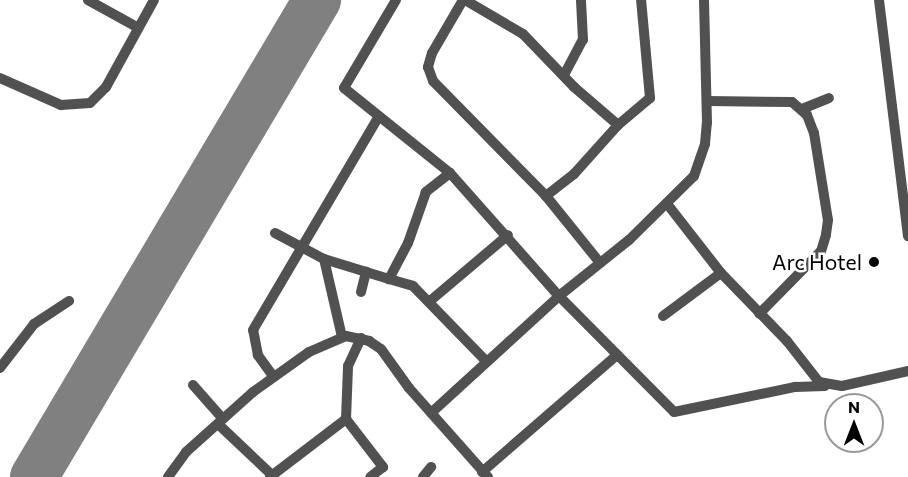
<!DOCTYPE html>
<html>
<head>
<meta charset="utf-8">
<style>
  body { margin:0 }
  #map { position:relative; width:908px; height:477px; overflow:hidden; background:#fff; font-family:Commissioner,sans-serif }
  div>[style] { position:absolute }
  [style*='--x'] { left:calc(var(--x)*1px); top:calc(var(--y)*1px); width:calc(var(--w)*1px); rotate:calc(var(--a)*1deg) }
  .runway>* { height:48px; margin:-24px; padding:0 24px; transform-origin:24px; border-radius:24px; background:#808080 }
  .minor>* { height:10px; margin:-5px; padding:0 5px; transform-origin:5px; border-radius:5px; background:#515151 }
  .dots>* { width:16px; height:16px; translate:-50% -50%; box-sizing:border-box; border:3px solid #fff; border-radius:50% }
  span { translate:-50% -50%; white-space:nowrap; text-align:center; line-height:1.15; -webkit-text-stroke:5px #fff; paint-order:stroke }
  .poi-label { font-size:21px; color:#000 }
  .right { translate:-100% -50%; text-align:right }
  .north { position:absolute; left:824px; top:393px; width:60px; height:60px; box-sizing:border-box; background:#fff; border:2px solid #999; border-radius:50%; rotate:0deg; font-size:16px; font-weight:700; line-height:24px; text-align:center; color:#000 }
  .north::after { content:''; display:block; margin:auto; width:21px; height:27px; background:#000; clip-path:polygon(50% 0,100% 100%,50% 72%,0 100%) }
</style>
</head>
<body>
<div id="map">
  <div class="runway">
    <div style="--x:34;--y:477;--w:555;--a:-59.32"></div>
  </div>
  <div class="minor">
    <div style="--x:88;--y:0;--w:56;--a:28.9"></div>
    <div style="--x:396;--y:0;--w:102;--a:120.6"></div>
    <div style="--x:344;--y:88;--w:136;--a:38.7"></div>
    <div style="--x:450;--y:173;--w:164;--a:48.5"></div>
    <div style="--x:559;--y:296;--w:163;--a:45.2"></div>
    <div style="--x:674;--y:412;--w:124;--a:-11.7"></div>
    <div style="--x:795;--y:387;--w:30;--a:-2"></div>
    <div style="--x:463;--y:0;--w:61;--a:120.3"></div>
    <div style="--x:432;--y:53;--w:15;--a:106"></div>
    <div style="--x:428;--y:67;--w:15;--a:70"></div>
    <div style="--x:433;--y:81;--w:161;--a:45.5"></div>
    <div style="--x:546;--y:196;--w:86;--a:51.1"></div>
    <div style="--x:465;--y:0;--w:67;--a:30.4"></div>
    <div style="--x:523;--y:34;--w:74;--a:46.1"></div>
    <div style="--x:574;--y:87;--w:58;--a:40.8"></div>
    <div style="--x:618;--y:125;--w:66;--a:131.9"></div>
    <div style="--x:574;--y:174;--w:36;--a:142"></div>
    <div style="--x:879;--y:0;--w:238;--a:83"></div>
    <div style="--x:564;--y:75;--w:40;--a:-62"></div>
    <div style="--x:583;--y:40;--w:40;--a:-92.9"></div>
    <div style="--x:0;--y:78;--w:67;--a:23.9"></div>
    <div style="--x:61;--y:105;--w:29;--a:-4"></div>
    <div style="--x:90;--y:103;--w:23;--a:-45"></div>
    <div style="--x:106;--y:87;--w:99;--a:-61.1"></div>
    <div style="--x:707;--y:101;--w:85;--a:0.7"></div>
    <div style="--x:792;--y:102;--w:20;--a:41"></div>
    <div style="--x:807;--y:115;--w:19;--a:69"></div>
    <div style="--x:814;--y:133;--w:88;--a:80.9"></div>
    <div style="--x:828;--y:220;--w:15;--a:98"></div>
    <div style="--x:826;--y:235;--w:17;--a:107"></div>
    <div style="--x:821;--y:251;--w:88;--a:134.5"></div>
    <div style="--x:802;--y:109;--w:29;--a:-22"></div>
    <div style="--x:618;--y:125;--w:42;--a:-40.2"></div>
    <div style="--x:650;--y:98;--w:98;--a:-95.2"></div>
    <div style="--x:450;--y:173;--w:31;--a:142"></div>
    <div style="--x:426;--y:192;--w:54;--a:109.4"></div>
    <div style="--x:408;--y:243;--w:41;--a:117.8"></div>
    <div style="--x:389;--y:279;--w:25;--a:16"></div>
    <div style="--x:413;--y:286;--w:105;--a:45.8"></div>
    <div style="--x:668;--y:205;--w:86;--a:52.1"></div>
    <div style="--x:721;--y:273;--w:95;--a:45.9"></div>
    <div style="--x:787;--y:341;--w:52;--a:52"></div>
    <div style="--x:819;--y:382;--w:23;--a:10"></div>
    <div style="--x:842;--y:386;--w:68;--a:-12.8"></div>
    <div style="--x:275;--y:233;--w:55;--a:28"></div>
    <div style="--x:324;--y:259;--w:68;--a:17.1"></div>
    <div style="--x:324;--y:259;--w:80;--a:77"></div>
    <div style="--x:361;--y:292;--w:21;--a:-76"></div>
    <div style="--x:430;--y:301;--w:102;--a:-40.2"></div>
    <div style="--x:663;--y:316;--w:72;--a:-36.6"></div>
    <div style="--x:0;--y:368;--w:56;--a:-52.3"></div>
    <div style="--x:34;--y:324;--w:42;--a:-33.3"></div>
    <div style="--x:273;--y:376;--w:26;--a:-126"></div>
    <div style="--x:258;--y:355;--w:25;--a:-101"></div>
    <div style="--x:253;--y:330;--w:248;--a:-59.5"></div>
    <div style="--x:193;--y:385;--w:45;--a:48.6"></div>
    <div style="--x:431;--y:413;--w:173;--a:-42.4"></div>
    <div style="--x:559;--y:296;--w:90;--a:-38.7"></div>
    <div style="--x:629;--y:240;--w:91;--a:-44.6"></div>
    <div style="--x:694;--y:176;--w:34;--a:-71"></div>
    <div style="--x:705;--y:144;--w:21;--a:-85"></div>
    <div style="--x:707;--y:123;--w:123;--a:-91.4"></div>
    <div style="--x:346;--y:419;--w:53;--a:-87.8"></div>
    <div style="--x:348;--y:366;--w:31;--a:-65"></div>
    <div style="--x:218;--y:424;--w:74;--a:43.4"></div>
    <div style="--x:482;--y:472;--w:179;--a:-40.9"></div>
    <div style="--x:168;--y:477;--w:31;--a:-54"></div>
    <div style="--x:186;--y:452;--w:90;--a:-41.8"></div>
    <div style="--x:253;--y:392;--w:69;--a:-35.5"></div>
    <div style="--x:309;--y:352;--w:40;--a:-23.4"></div>
    <div style="--x:346;--y:336;--w:24;--a:12"></div>
    <div style="--x:369;--y:341;--w:14;--a:34"></div>
    <div style="--x:381;--y:349;--w:48;--a:54.3"></div>
    <div style="--x:409;--y:388;--w:119;--a:48.4"></div>
    <div style="--x:270;--y:477;--w:96;--a:-37.3"></div>
    <div style="--x:346;--y:419;--w:61;--a:52.4"></div>
    <div style="--x:383;--y:467;--w:16;--a:142"></div>
    <div style="--x:423;--y:477;--w:13;--a:-51"></div>
  </div>
  <div class="dots">
    <div style="left:874px;top:262px;background:#000"></div>
  </div>
  <div class="poi-label">
    <span class="right" style="left:862px;top:262px">Arc Hotel</span>
  </div>
  <div class="north">N</div>
</div>
</body>
</html>
